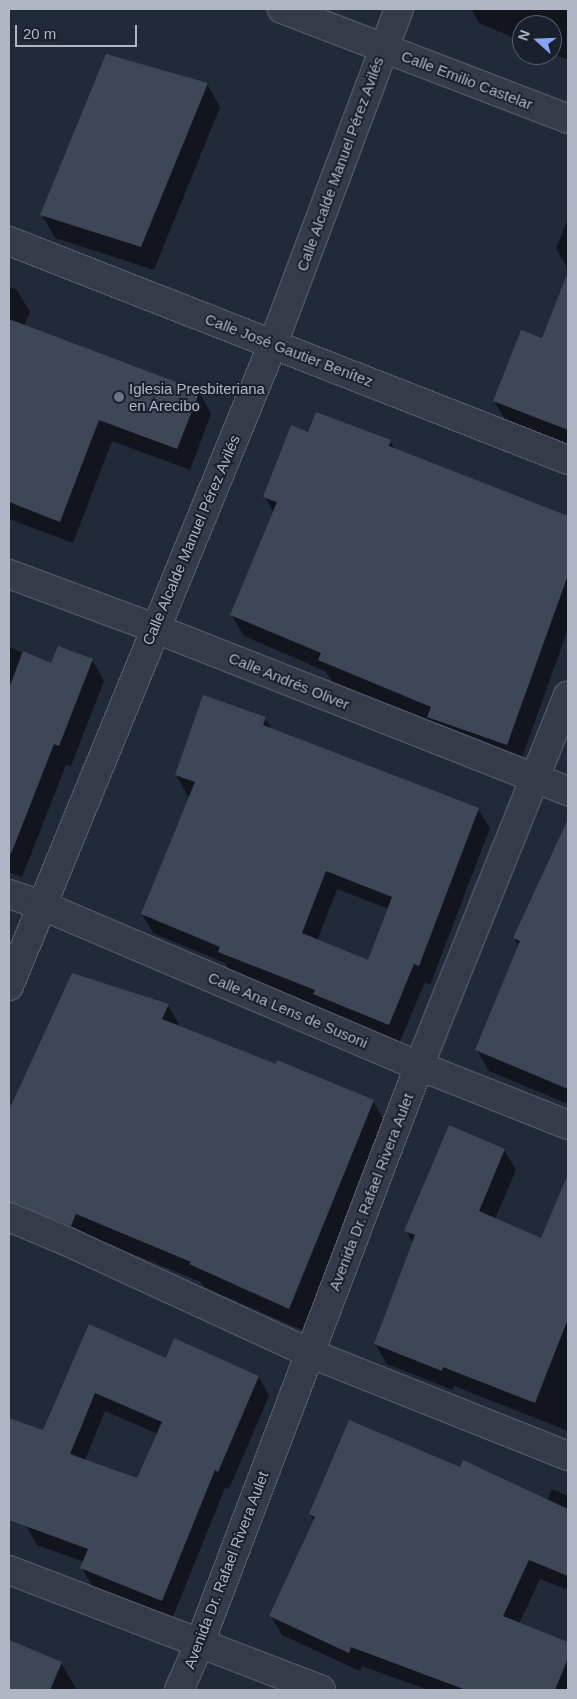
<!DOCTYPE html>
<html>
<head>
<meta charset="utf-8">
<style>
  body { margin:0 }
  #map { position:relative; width:577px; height:1699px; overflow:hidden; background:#222938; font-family:Arial,sans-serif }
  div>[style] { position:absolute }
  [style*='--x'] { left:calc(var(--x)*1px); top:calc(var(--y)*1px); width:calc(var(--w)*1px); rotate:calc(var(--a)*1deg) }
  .shadow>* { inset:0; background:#0007 }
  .building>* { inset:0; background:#3e4658 }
  .roads { filter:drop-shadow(1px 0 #515664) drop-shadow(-1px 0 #515664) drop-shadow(0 1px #515664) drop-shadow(0 -1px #515664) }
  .street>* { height:28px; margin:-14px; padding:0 14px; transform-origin:14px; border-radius:14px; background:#363b49 }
  .dots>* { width:14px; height:14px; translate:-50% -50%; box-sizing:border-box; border:2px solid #1b202e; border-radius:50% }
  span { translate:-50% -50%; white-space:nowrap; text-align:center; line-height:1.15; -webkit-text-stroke:4px #1b202e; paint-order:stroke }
  .street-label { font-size:15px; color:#b1b6c5 }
  .poi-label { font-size:15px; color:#b1b6c5 }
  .left { translate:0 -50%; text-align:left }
  .frame { position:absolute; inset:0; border:10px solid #b1b6c5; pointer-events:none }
  .north { position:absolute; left:512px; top:15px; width:50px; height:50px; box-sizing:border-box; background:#1b202e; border:1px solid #575c6a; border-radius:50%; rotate:290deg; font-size:14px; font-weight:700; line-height:20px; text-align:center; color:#b1b6c5 }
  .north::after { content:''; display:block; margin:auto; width:18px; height:22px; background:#88a3f3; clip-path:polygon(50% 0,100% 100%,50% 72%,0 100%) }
  .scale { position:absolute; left:15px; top:25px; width:122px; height:22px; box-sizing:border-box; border:2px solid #b1b6c5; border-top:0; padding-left:6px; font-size:15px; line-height:18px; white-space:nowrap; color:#b1b6c5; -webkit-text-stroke:4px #1b202e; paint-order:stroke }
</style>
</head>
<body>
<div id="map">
  <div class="shadow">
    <div style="clip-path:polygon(471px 9px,568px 9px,568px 60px,552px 53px,552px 25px,522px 25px,522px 41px,479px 23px)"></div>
    <div style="clip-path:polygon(207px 84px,220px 107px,154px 270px,55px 238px,42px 215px)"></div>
    <div style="clip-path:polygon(568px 219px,568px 270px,556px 248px)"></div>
    <div style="clip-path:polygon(568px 274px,568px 448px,508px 424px,494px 401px,543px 340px)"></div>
    <div style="clip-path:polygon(9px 287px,17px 290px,30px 312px,24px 326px,199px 392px,211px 414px,190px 470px,112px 441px,73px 543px,9px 519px)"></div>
    <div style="clip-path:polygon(308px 434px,390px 441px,395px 449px,568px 518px,568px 629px,519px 766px,432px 723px,332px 681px,325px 671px,244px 636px,232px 615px,274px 513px,265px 497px)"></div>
    <div style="clip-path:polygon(9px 647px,52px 665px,92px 660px,104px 681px,71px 766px,66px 765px,22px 877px,9px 872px)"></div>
    <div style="clip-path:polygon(evenodd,265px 718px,272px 730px,478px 809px,490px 828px,430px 985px,425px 982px,399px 1044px,325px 1013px,322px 1008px,230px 971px,225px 963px,153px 933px,142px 914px,191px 796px,187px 795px,176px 775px,265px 718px,337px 889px,389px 909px,368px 961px,317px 941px,337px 889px)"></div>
    <div style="clip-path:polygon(560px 839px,568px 843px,568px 1104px,489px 1071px,477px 1050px,519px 947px,514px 938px)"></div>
    <div style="clip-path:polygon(72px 974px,168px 1005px,181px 1028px,373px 1101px,386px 1124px,302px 1330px,204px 1287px,201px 1282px,89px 1236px,84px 1248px,9px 1232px,9px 1117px)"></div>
    <div style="clip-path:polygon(504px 1150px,516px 1170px,495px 1219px,542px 1239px,568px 1178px,568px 1431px,454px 1386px,453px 1390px,387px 1364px,375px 1344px,413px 1244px,406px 1230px)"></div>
    <div style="clip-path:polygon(evenodd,89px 1326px,166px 1359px,259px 1377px,269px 1396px,229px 1489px,225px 1488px,172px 1619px,92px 1586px,82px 1568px,84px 1562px,37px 1545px,26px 1526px,37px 1494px,9px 1484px,9px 1419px,43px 1432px,89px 1326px,105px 1411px,158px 1434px,137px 1479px,85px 1460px,105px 1411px)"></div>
    <div style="clip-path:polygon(460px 1468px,547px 1501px,552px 1489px,568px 1496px,568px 1590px,540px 1579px,519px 1624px,568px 1644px,568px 1690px,428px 1690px,362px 1666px,360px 1671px,282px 1635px,271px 1616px,314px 1521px,310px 1514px)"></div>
    <div style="clip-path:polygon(9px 1641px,61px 1663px,77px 1690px,9px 1690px)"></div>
  </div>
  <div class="building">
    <div style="clip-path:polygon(106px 54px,208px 83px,141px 247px,40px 215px)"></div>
    <div style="clip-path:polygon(566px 277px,568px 277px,568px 430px,493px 401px,521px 330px,542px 338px)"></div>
    <div style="clip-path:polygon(9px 319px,200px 391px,177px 449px,99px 420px,60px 522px,9px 502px)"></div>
    <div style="clip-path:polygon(316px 412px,391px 440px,389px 446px,568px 516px,568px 575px,507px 745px,427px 717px,431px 707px,318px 660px,321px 653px,230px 615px,277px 502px,263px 497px,291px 425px,308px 432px)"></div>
    <div style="clip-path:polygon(58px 646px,93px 659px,59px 746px,54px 744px,11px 854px,9px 854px,9px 688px,23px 651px,51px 663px)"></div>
    <div style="clip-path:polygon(evenodd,203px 695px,266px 717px,263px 725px,479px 808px,419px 966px,414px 964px,389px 1025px,313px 994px,315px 990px,218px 952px,220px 947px,141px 914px,195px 782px,175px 775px,203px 695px,326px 871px,392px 897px,368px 960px,302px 933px,326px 871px)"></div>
    <div style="clip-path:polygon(568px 819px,568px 1089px,475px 1050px,520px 941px,513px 938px)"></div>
    <div style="clip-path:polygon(72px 973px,169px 1004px,162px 1019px,276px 1064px,277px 1060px,374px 1100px,289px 1309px,189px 1264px,191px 1262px,76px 1214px,71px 1226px,9px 1202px,9px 1110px)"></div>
    <div style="clip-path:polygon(449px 1125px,505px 1149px,479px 1211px,541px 1238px,568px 1174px,568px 1319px,535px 1403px,443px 1367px,442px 1371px,374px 1344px,415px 1235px,404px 1231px)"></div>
    <div style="clip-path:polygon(evenodd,89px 1324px,166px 1358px,174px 1338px,259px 1376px,218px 1472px,215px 1470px,162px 1601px,80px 1568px,88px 1549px,9px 1520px,9px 1418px,43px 1430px,89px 1324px,95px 1393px,162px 1422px,137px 1478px,70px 1454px,95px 1393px)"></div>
    <div style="clip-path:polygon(349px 1420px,460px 1467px,463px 1460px,568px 1509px,568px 1576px,529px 1560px,503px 1616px,568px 1642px,568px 1658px,555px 1690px,466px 1690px,351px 1647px,349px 1653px,269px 1616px,315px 1517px,309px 1514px)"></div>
    <div style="clip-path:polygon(9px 1640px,62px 1662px,50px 1690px,9px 1690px)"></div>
  </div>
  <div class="roads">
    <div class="street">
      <div style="--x:282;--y:9;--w:306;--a:21"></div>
      <div style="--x:9;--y:241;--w:600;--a:21.39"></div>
      <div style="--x:9;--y:574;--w:155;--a:20.4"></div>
      <div style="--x:154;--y:628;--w:445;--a:21.5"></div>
      <div style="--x:9;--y:894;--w:34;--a:19"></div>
      <div style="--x:41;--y:905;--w:411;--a:23.1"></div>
      <div style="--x:419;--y:1066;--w:160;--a:21.6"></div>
      <div style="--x:9;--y:986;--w:694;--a:-67.65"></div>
      <div style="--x:273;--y:344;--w:358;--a:-69.4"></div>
      <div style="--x:9;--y:1217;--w:62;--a:22.8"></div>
      <div style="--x:66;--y:1241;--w:268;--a:24.7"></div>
      <div style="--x:309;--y:1353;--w:279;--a:21.7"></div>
      <div style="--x:9;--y:1570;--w:334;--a:21"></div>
      <div style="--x:179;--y:1690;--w:49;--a:-66"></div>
      <div style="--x:199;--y:1645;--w:619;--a:-69.19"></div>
      <div style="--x:419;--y:1066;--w:399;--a:-68.1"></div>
    </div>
  </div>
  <div class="dots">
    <div style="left:119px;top:397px;background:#6b7280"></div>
  </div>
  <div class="street-label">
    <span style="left:467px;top:80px;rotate:21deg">Calle Emilio Castelar</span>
    <span style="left:340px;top:164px;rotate:-70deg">Calle Alcalde Manuel Pérez Avilés</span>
    <span style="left:289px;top:350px;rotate:21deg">Calle José Gautier Benítez</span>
    <span style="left:191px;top:540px;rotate:-67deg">Calle Alcalde Manuel Pérez Avilés</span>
    <span style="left:289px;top:681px;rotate:22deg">Calle Andrés Oliver</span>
    <span style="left:288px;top:1010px;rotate:23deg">Calle Ana Lens de Susoni</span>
    <span style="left:371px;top:1192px;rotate:-69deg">Avenida Dr. Rafael Rivera Aulet</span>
    <span style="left:226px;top:1570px;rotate:-69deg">Avenida Dr. Rafael Rivera Aulet</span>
  </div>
  <div class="poi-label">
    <span class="left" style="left:129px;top:397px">Iglesia Presbiteriana<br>en Arecibo</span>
  </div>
  <div class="frame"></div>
  <div class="north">N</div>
  <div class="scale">20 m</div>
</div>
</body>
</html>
